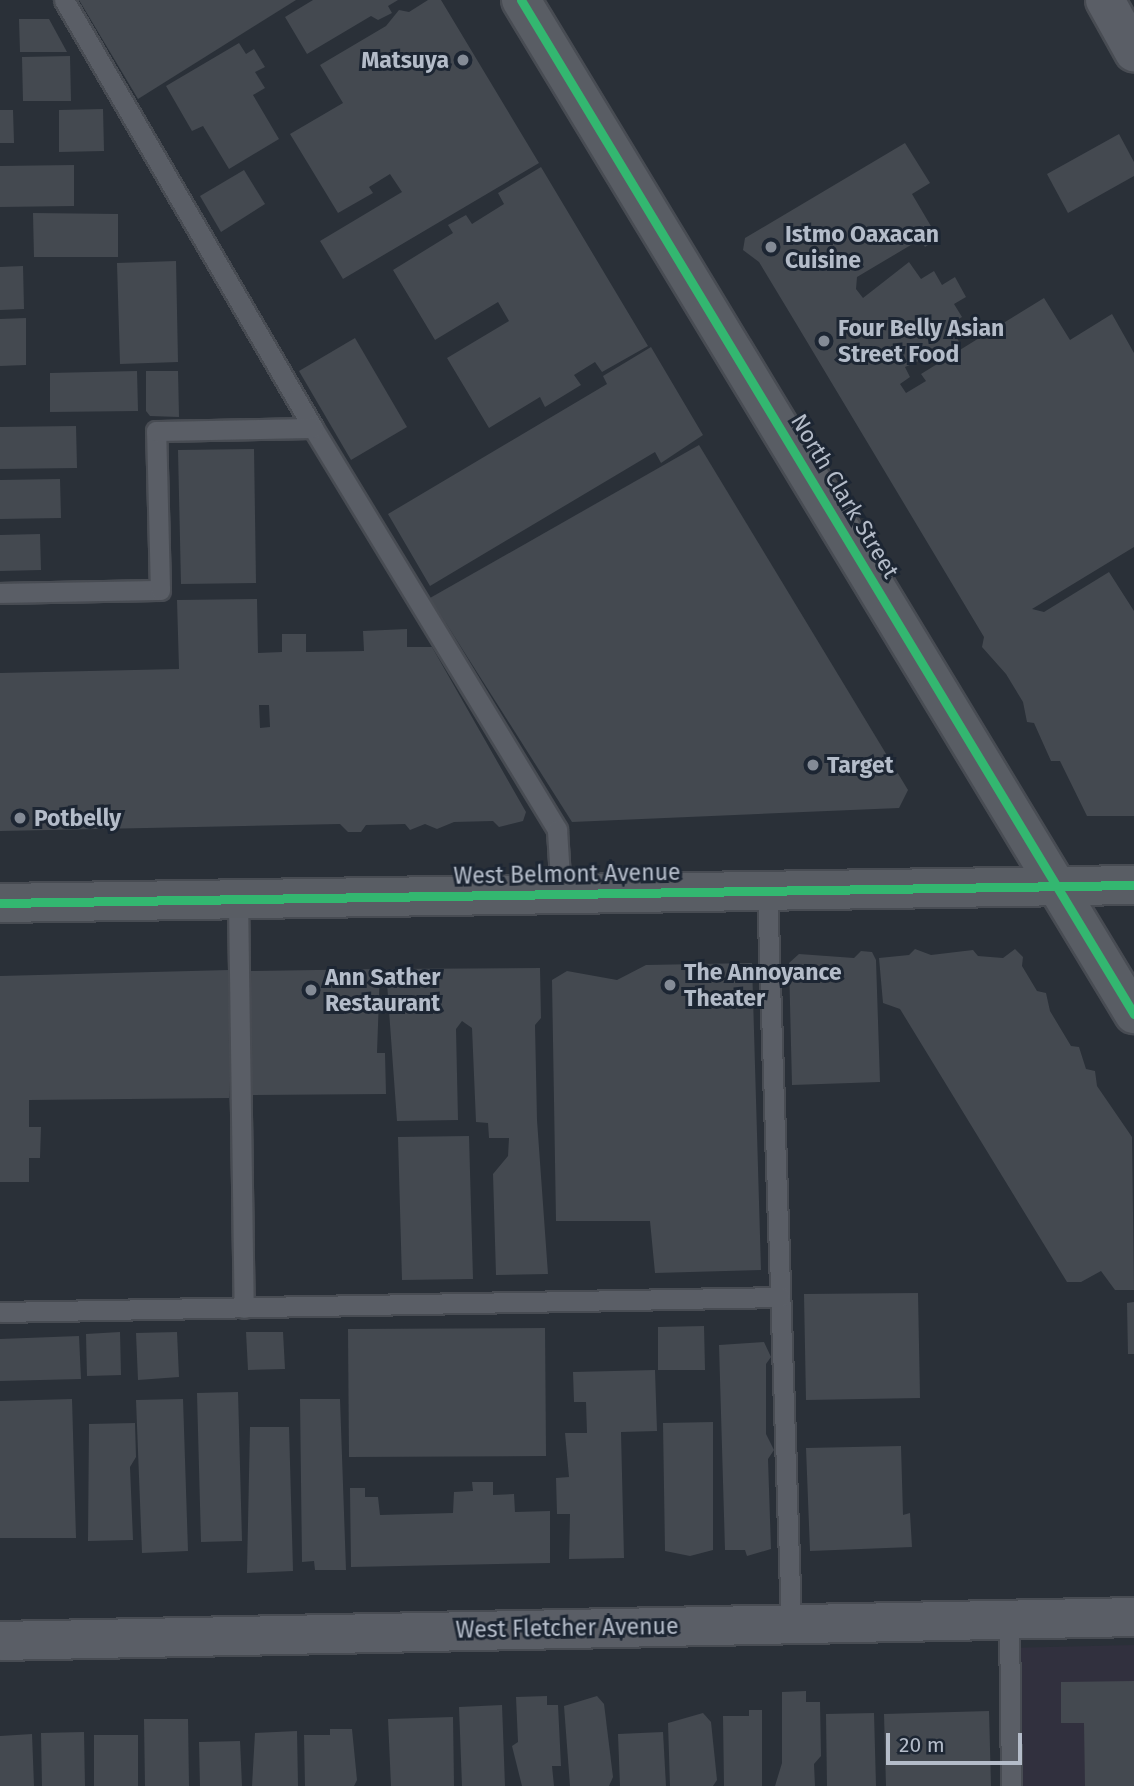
<!DOCTYPE html>
<html>
<head>
<meta charset="utf-8">
<style>
  body { margin:0 }
  #map { position:relative; width:1134px; height:1786px; overflow:hidden; background:#2a3038; font-family:"Fira Sans",sans-serif }
  div>[style] { position:absolute }
  [style*='--x'] { left:calc(var(--x)*1px); top:calc(var(--y)*1px); width:calc(var(--w)*1px); rotate:calc(var(--a)*1deg) }
  .medical>* { inset:0; background:#31303e }
  .building>* { inset:0; background:#444950 }
  .roads { filter:drop-shadow(2px 0 #484c53) drop-shadow(-2px 0 #484c53) drop-shadow(0 2px #484c53) drop-shadow(0 -2px #484c53) }
  .service>* { height:19px; margin:-9.5px; padding:0 9.5px; transform-origin:9.5px; border-radius:9.5px; background:#5a5e66 }
  .minor>* { height:38px; margin:-19px; padding:0 19px; transform-origin:19px; border-radius:19px; background:#5a5e66 }
  .secondary>* { height:38px; margin:-19px; padding:0 19px; transform-origin:19px; border-radius:19px; background:#595d64 }
  .cycleway>* { height:9px; margin:-4.5px; padding:0 4.5px; transform-origin:4.5px; border-radius:4.5px; background:#33b770 }
  .dots>* { width:19px; height:19px; translate:-50% -50%; box-sizing:border-box; border:4px solid #1d2633; border-radius:50% }
  span { translate:-50% -50%; white-space:nowrap; text-align:center; line-height:1.15; -webkit-text-stroke:6px #1d2633; paint-order:stroke }
  .poi-label { font-size:23px; color:#b4bcc9; font-weight:700 }
  .right { translate:-100% -50%; text-align:right }
  .left { translate:0 -50%; text-align:left }
  .street-label { font-size:23px; color:#b4bcc9 }
  .scale { position:absolute; left:886px; top:1733px; width:136px; height:32px; box-sizing:border-box; border:4px solid #b4bcc9; border-top:0; padding-left:9px; font-size:21px; line-height:24px; white-space:nowrap; color:#b4bcc9; -webkit-text-stroke:5px #1d2633; paint-order:stroke }
</style>
</head>
<body>
<div id="map">
  <div class="medical">
    <div style="clip-path:polygon(1134px 1645px,1134px 1786px,1011px 1786px,1009px 1648px)"></div>
  </div>
  <div class="building">
    <div style="clip-path:polygon(79px 0,296px 0,138px 99px)"></div>
    <div style="clip-path:polygon(313px 0,398px 0,388px 6px,392px 13px,378px 20px,371px 16px,307px 54px,285px 17px)"></div>
    <div style="clip-path:polygon(428px 0,441px 0,539px 163px,343px 279px,320px 241px,402px 192px,390px 174px,369px 187px,373px 193px,338px 213px,290px 134px,343px 103px,320px 65px,386px 26px,399px 10px,409px 12px)"></div>
    <div style="clip-path:polygon(19px 19px,49px 19px,67px 52px,20px 52px)"></div>
    <div style="clip-path:polygon(239px 43px,246px 54px,254px 49px,265px 67px,255px 72px,265px 88px,253px 95px,279px 139px,229px 169px,203px 126px,192px 131px,166px 86px)"></div>
    <div style="clip-path:polygon(70px 56px,71px 101px,23px 101px,22px 57px)"></div>
    <div style="clip-path:polygon(103px 109px,104px 151px,59px 152px,59px 110px)"></div>
    <div style="clip-path:polygon(0 110px,13px 110px,14px 143px,0 143px)"></div>
    <div style="clip-path:polygon(1119px 134px,1134px 162px,1134px 176px,1068px 213px,1047px 174px)"></div>
    <div style="clip-path:polygon(905px 143px,930px 183px,912px 194px,938px 238px,925px 247px,921px 239px,857px 277px,856px 289px,863px 298px,909px 262px,921px 279px,934px 271px,942px 285px,955px 277px,966px 297px,954px 304px,962px 317px,948px 325px,960px 343px,905px 367px,910px 377px,900px 384px,906px 393px,926px 381px,921px 374px,1044px 298px,1070px 340px,1112px 314px,1134px 353px,1134px 547px,1032px 609px,1044px 612px,1109px 572px,1134px 611px,1134px 816px,1087px 816px,1060px 761px,1051px 761px,1034px 723px,1027px 722px,1023px 702px,1006px 674px,982px 647px,984px 637px,797px 325px,759px 262px,743px 250px,745px 238px)"></div>
    <div style="clip-path:polygon(74px 165px,74px 206px,0 207px,0 166px)"></div>
    <div style="clip-path:polygon(541px 167px,648px 346px,602px 372px,595px 362px,574px 375px,581px 385px,545px 407px,540px 397px,489px 428px,447px 358px,509px 321px,498px 302px,435px 340px,393px 270px,453px 233px,448px 225px,466px 215px,472px 224px,504px 204px,498px 193px)"></div>
    <div style="clip-path:polygon(244px 170px,265px 204px,221px 232px,200px 196px)"></div>
    <div style="clip-path:polygon(33px 213px,118px 214px,118px 257px,34px 257px)"></div>
    <div style="clip-path:polygon(176px 261px,178px 362px,120px 364px,117px 263px)"></div>
    <div style="clip-path:polygon(23px 266px,24px 309px,0 310px,0 267px)"></div>
    <div style="clip-path:polygon(26px 318px,26px 365px,0 366px,0 319px)"></div>
    <div style="clip-path:polygon(355px 338px,407px 427px,351px 460px,299px 371px)"></div>
    <div style="clip-path:polygon(651px 347px,703px 435px,661px 463px,655px 452px,430px 586px,388px 514px,607px 384px,603px 376px)"></div>
    <div style="clip-path:polygon(137px 371px,138px 411px,50px 412px,50px 373px)"></div>
    <div style="clip-path:polygon(146px 371px,178px 371px,179px 417px,150px 416px,146px 411px)"></div>
    <div style="clip-path:polygon(76px 426px,77px 468px,0 469px,0 427px)"></div>
    <div style="clip-path:polygon(699px 445px,908px 790px,899px 808px,572px 822px,430px 598px)"></div>
    <div style="clip-path:polygon(254px 449px,256px 583px,181px 584px,178px 450px)"></div>
    <div style="clip-path:polygon(60px 479px,61px 518px,0 519px,0 480px)"></div>
    <div style="clip-path:polygon(40px 534px,41px 570px,0 571px,0 535px)"></div>
    <div style="clip-path:polygon(evenodd,257px 599px,258px 653px,282px 652px,282px 634px,306px 634px,306px 652px,364px 651px,363px 631px,407px 629px,407px 647px,432px 647px,526px 812px,523px 821px,499px 827px,493px 821px,454px 822px,437px 829px,425px 824px,410px 830px,405px 824px,366px 825px,361px 832px,348px 832px,340px 824px,0 831px,0 673px,179px 669px,177px 600px,257px 599px,259px 705px,269px 705px,270px 727px,260px 728px,259px 705px)"></div>
    <div style="clip-path:polygon(915px 949px,931px 955px,973px 950px,978px 956px,1003px 958px,1015px 949px,1023px 957px,1022px 966px,1037px 991px,1046px 993px,1050px 1011px,1071px 1046px,1079px 1047px,1086px 1069px,1095px 1071px,1097px 1086px,1132px 1137px,1134px 1290px,1115px 1290px,1101px 1271px,1081px 1282px,1067px 1282px,900px 1009px,883px 1003px,879px 958px,909px 955px)"></div>
    <div style="clip-path:polygon(861px 951px,872px 952px,876px 960px,880px 1082px,792px 1085px,789px 963px,799px 954px,854px 958px)"></div>
    <div style="clip-path:polygon(752px 963px,761px 1270px,655px 1273px,650px 1221px,556px 1221px,552px 980px,567px 971px,617px 980px,646px 965px)"></div>
    <div style="clip-path:polygon(540px 968px,541px 1018px,535px 1025px,537px 1120px,548px 1274px,496px 1275px,493px 1174px,508px 1156px,509px 1138px,489px 1138px,488px 1123px,476px 1122px,472px 1028px,462px 1021px,456px 1029px,458px 1120px,397px 1121px,386px 969px)"></div>
    <div style="clip-path:polygon(380px 969px,377px 1053px,385px 1053px,386px 1094px,251px 1095px,250px 971px)"></div>
    <div style="clip-path:polygon(229px 970px,229px 1098px,29px 1100px,29px 1127px,41px 1127px,40px 1158px,29px 1158px,29px 1182px,0 1182px,0 976px)"></div>
    <div style="clip-path:polygon(469px 1136px,473px 1279px,402px 1280px,398px 1137px)"></div>
    <div style="clip-path:polygon(918px 1293px,920px 1398px,806px 1400px,804px 1294px)"></div>
    <div style="clip-path:polygon(1134px 1302px,1134px 1354px,1128px 1354px,1127px 1303px)"></div>
    <div style="clip-path:polygon(704px 1326px,705px 1370px,658px 1370px,658px 1327px)"></div>
    <div style="clip-path:polygon(545px 1328px,546px 1456px,349px 1457px,348px 1329px)"></div>
    <div style="clip-path:polygon(120px 1332px,121px 1375px,87px 1376px,86px 1334px)"></div>
    <div style="clip-path:polygon(177px 1332px,179px 1377px,138px 1380px,136px 1333px)"></div>
    <div style="clip-path:polygon(246px 1332px,283px 1332px,285px 1369px,248px 1370px)"></div>
    <div style="clip-path:polygon(79px 1336px,81px 1379px,0 1381px,0 1339px)"></div>
    <div style="clip-path:polygon(764px 1342px,771px 1357px,766px 1364px,766px 1434px,774px 1450px,768px 1459px,771px 1549px,747px 1556px,745px 1550px,725px 1550px,719px 1345px)"></div>
    <div style="clip-path:polygon(655px 1370px,657px 1431px,621px 1432px,624px 1558px,569px 1559px,570px 1514px,557px 1514px,556px 1478px,569px 1477px,565px 1433px,587px 1433px,586px 1402px,574px 1402px,573px 1372px)"></div>
    <div style="clip-path:polygon(238px 1392px,242px 1541px,201px 1542px,197px 1393px)"></div>
    <div style="clip-path:polygon(72px 1399px,76px 1538px,0 1538px,0 1401px)"></div>
    <div style="clip-path:polygon(183px 1399px,188px 1551px,142px 1553px,136px 1400px)"></div>
    <div style="clip-path:polygon(300px 1399px,340px 1399px,346px 1570px,315px 1570px,314px 1561px,302px 1562px)"></div>
    <div style="clip-path:polygon(713px 1422px,713px 1550px,690px 1556px,665px 1551px,663px 1423px)"></div>
    <div style="clip-path:polygon(135px 1423px,136px 1457px,130px 1467px,133px 1540px,88px 1541px,89px 1424px)"></div>
    <div style="clip-path:polygon(250px 1427px,289px 1427px,293px 1571px,247px 1573px)"></div>
    <div style="clip-path:polygon(901px 1446px,903px 1515px,910px 1513px,912px 1547px,810px 1551px,806px 1448px)"></div>
    <div style="clip-path:polygon(472px 1482px,493px 1482px,493px 1495px,514px 1494px,515px 1512px,550px 1511px,550px 1563px,351px 1567px,350px 1488px,365px 1488px,365px 1497px,378px 1497px,380px 1515px,453px 1513px,454px 1492px,473px 1491px)"></div>
    <div style="clip-path:polygon(1134px 1681px,1134px 1786px,1085px 1786px,1084px 1723px,1061px 1723px,1061px 1682px)"></div>
    <div style="clip-path:polygon(806px 1691px,806px 1702px,820px 1702px,821px 1756px,814px 1764px,815px 1786px,775px 1786px,782px 1763px,782px 1692px)"></div>
    <div style="clip-path:polygon(547px 1696px,547px 1705px,558px 1705px,561px 1766px,552px 1766px,554px 1786px,522px 1786px,512px 1746px,518px 1742px,516px 1697px)"></div>
    <div style="clip-path:polygon(597px 1696px,604px 1704px,613px 1777px,609px 1786px,570px 1786px,564px 1706px)"></div>
    <div style="clip-path:polygon(502px 1705px,505px 1786px,462px 1786px,459px 1707px)"></div>
    <div style="clip-path:polygon(749px 1710px,762px 1710px,762px 1786px,724px 1786px,723px 1716px,749px 1716px)"></div>
    <div style="clip-path:polygon(989px 1711px,991px 1786px,886px 1786px,884px 1714px)"></div>
    <div style="clip-path:polygon(703px 1713px,711px 1722px,717px 1780px,713px 1786px,670px 1786px,668px 1723px)"></div>
    <div style="clip-path:polygon(874px 1713px,876px 1786px,827px 1786px,826px 1714px)"></div>
    <div style="clip-path:polygon(453px 1717px,454px 1786px,391px 1786px,388px 1719px)"></div>
    <div style="clip-path:polygon(144px 1719px,188px 1719px,189px 1786px,145px 1786px)"></div>
    <div style="clip-path:polygon(330px 1729px,352px 1729px,357px 1780px,354px 1786px,305px 1786px,304px 1735px,330px 1735px)"></div>
    <div style="clip-path:polygon(297px 1731px,298px 1786px,252px 1786px,255px 1733px)"></div>
    <div style="clip-path:polygon(84px 1732px,85px 1786px,42px 1786px,41px 1733px)"></div>
    <div style="clip-path:polygon(663px 1732px,666px 1786px,620px 1786px,618px 1734px)"></div>
    <div style="clip-path:polygon(32px 1734px,34px 1786px,0 1786px,0 1736px)"></div>
    <div style="clip-path:polygon(94px 1735px,138px 1735px,138px 1786px,94px 1786px)"></div>
    <div style="clip-path:polygon(240px 1741px,242px 1786px,200px 1786px,199px 1742px)"></div>
  </div>
  <div class="roads">
    <div class="service">
      <div style="--x:64;--y:0;--w:495;--a:59.8"></div>
      <div style="--x:313;--y:428;--w:470;--a:58.7"></div>
      <div style="--x:557;--y:830;--w:63;--a:86.4"></div>
      <div style="--x:0;--y:593;--w:160;--a:-1.1"></div>
      <div style="--x:160;--y:590;--w:159;--a:-91.4"></div>
      <div style="--x:156;--y:431;--w:157;--a:-1.1"></div>
      <div style="--x:767;--y:890;--w:733;--a:88.12"></div>
      <div style="--x:238;--y:899;--w:409;--a:89.2"></div>
      <div style="--x:0;--y:1312;--w:780;--a:-1.1"></div>
      <div style="--x:1009;--y:1621;--w:165;--a:89.3"></div>
    </div>
    <div class="minor">
      <div style="--x:1105;--y:0;--w:60;--a:60.9"></div>
      <div style="--x:0;--y:1641;--w:1134;--a:-1.21"></div>
    </div>
    <div class="secondary">
      <div style="--x:521;--y:0;--w:1185;--a:58.85"></div>
      <div style="--x:0;--y:903;--w:1134;--a:-0.91"></div>
    </div>
  </div>
  <div class="cycleway">
    <div style="--x:521;--y:0;--w:1185;--a:58.85"></div>
    <div style="--x:0;--y:903;--w:1134;--a:-0.91"></div>
  </div>
  <div class="dots">
    <div style="left:463px;top:60px;background:#848b96"></div>
    <div style="left:771px;top:247px;background:#848b96"></div>
    <div style="left:824px;top:341px;background:#848b96"></div>
    <div style="left:813px;top:765px;background:#848b96"></div>
    <div style="left:20px;top:818px;background:#848b96"></div>
    <div style="left:670px;top:985px;background:#848b96"></div>
    <div style="left:311px;top:990px;background:#848b96"></div>
  </div>
  <div class="poi-label">
    <span class="right" style="left:449px;top:60px">Matsuya</span>
    <span class="left" style="left:785px;top:247px">Istmo Oaxacan<br>Cuisine</span>
    <span class="left" style="left:838px;top:341px">Four Belly Asian<br>Street Food</span>
    <span class="left" style="left:827px;top:765px">Target</span>
    <span class="left" style="left:34px;top:818px">Potbelly</span>
    <span class="left" style="left:684px;top:985px">The Annoyance<br>Theater</span>
    <span class="left" style="left:325px;top:990px">Ann Sather<br>Restaurant</span>
  </div>
  <div class="street-label">
    <span style="left:845px;top:496px;rotate:59deg">North Clark Street</span>
    <span style="left:567px;top:874px;rotate:-1deg">West Belmont Avenue</span>
    <span style="left:567px;top:1628px;rotate:-1deg">West Fletcher Avenue</span>
  </div>
  <div class="scale">20 m</div>
</div>
</body>
</html>
